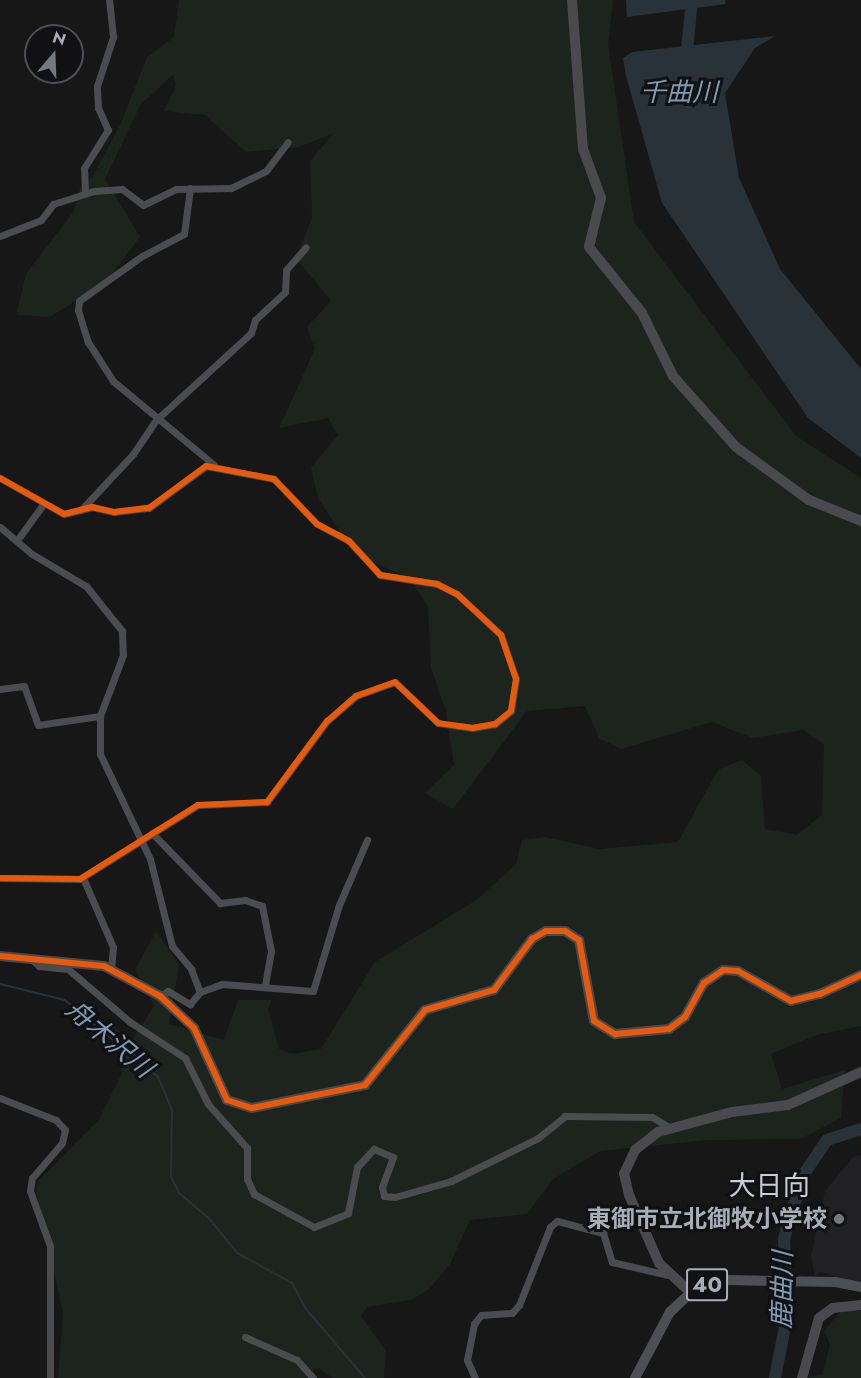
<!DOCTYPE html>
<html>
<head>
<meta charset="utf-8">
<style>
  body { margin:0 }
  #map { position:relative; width:861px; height:1378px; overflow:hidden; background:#171717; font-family:Jost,"Noto Sans JP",sans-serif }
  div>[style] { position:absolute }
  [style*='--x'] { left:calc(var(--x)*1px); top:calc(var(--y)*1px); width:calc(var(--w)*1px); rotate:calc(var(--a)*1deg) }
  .built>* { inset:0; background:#212123 }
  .green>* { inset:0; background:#1d241e }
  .water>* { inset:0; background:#2a3239 }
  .stream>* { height:2px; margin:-1px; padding:0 1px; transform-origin:1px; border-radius:1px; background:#2a3239 }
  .river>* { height:12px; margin:-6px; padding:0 6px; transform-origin:6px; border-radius:6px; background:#2a3239 }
  .street>* { height:7px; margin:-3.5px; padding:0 3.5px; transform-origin:3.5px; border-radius:3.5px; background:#4b4c50 }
  .secondary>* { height:10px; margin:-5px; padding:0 5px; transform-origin:5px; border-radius:5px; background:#4a4a4e }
  .primary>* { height:10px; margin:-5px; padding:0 5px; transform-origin:5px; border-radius:5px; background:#4d4f52 }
  .cycleway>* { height:6px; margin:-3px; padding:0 3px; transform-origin:3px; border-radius:3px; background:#e8590c }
  .dots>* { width:16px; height:16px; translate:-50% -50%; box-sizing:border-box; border:3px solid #111113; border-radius:50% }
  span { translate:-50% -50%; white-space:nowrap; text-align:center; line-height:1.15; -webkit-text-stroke:6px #111113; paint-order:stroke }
  .shield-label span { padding:2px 4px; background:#111113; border:2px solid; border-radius:4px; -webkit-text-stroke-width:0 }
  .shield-label { font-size:22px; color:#a8adb8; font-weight:700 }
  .poi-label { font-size:24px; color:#a8adb8; font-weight:700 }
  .right { translate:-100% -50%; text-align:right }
  .water-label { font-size:26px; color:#7f9bb3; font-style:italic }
  .quarter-label { font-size:27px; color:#c9ccd4 }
  .north { position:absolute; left:24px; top:24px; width:60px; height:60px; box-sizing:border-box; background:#111113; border:2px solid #4d4f55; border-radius:50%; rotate:19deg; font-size:16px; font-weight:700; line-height:24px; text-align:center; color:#a8adb8 }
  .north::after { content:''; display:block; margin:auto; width:21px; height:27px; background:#757880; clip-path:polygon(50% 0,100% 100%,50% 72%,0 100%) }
</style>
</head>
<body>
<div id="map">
  <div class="built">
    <div style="clip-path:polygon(861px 1155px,861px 1284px,820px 1272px,815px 1277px,811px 1256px,825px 1191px,853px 1157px)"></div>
  </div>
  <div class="green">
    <div style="clip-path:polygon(179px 0,613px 0,608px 44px,634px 222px,796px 436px,861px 478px,861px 1026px,816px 1035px,771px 1054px,782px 1089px,845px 1070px,841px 1118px,800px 1139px,708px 1140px,600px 1151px,553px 1179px,527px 1214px,470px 1220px,450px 1264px,428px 1290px,411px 1300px,367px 1307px,361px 1316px,386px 1351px,384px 1378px,333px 1378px,317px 1367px,305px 1378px,58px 1378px,63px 1312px,36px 1191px,39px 1180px,98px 1121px,122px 1073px,113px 1025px,131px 1042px,154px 1006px,135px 970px,156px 931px,179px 965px,169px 1024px,224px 1040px,238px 1000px,272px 1000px,268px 1009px,279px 1049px,292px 1054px,321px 1049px,375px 962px,478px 899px,516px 864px,522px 840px,545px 837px,600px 849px,678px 842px,718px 770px,742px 760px,761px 776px,765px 829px,797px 835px,822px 815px,824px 744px,803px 730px,753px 738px,712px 722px,621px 749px,599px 738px,585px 706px,527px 711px,453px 809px,425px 793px,454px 765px,446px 711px,431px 668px,428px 607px,409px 578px,354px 554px,318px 498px,311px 468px,338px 435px,328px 418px,279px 428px,315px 349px,307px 327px,331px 301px,296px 258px,312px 218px,310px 161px,334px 133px,299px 147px,246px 152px,205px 115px,164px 111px,176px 85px,173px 75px,141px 104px,105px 179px,140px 237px,106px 282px,50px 317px,16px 315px,26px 274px,74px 211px,80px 188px,92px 178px,121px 123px,147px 57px,174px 37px)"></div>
    <div style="clip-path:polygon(842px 1310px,861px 1311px,861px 1378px,806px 1378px,823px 1374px,830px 1344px,824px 1331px)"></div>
  </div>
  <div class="water">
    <div style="clip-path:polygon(626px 0,725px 0,726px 4px,627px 17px)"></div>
    <div style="clip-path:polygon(775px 36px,755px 48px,725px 93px,739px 178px,780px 269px,861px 369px,861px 458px,808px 418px,662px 203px,626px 76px,623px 58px,632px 52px)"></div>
  </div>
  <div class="stream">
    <div style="--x:0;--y:984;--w:67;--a:13.8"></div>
    <div style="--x:65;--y:1000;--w:121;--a:39.6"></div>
    <div style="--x:158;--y:1077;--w:36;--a:67"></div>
    <div style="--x:172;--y:1110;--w:67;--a:90.9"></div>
    <div style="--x:171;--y:1177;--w:18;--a:63"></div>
    <div style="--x:179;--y:1193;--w:38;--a:40"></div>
    <div style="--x:208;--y:1217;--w:46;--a:51.1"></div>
    <div style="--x:237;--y:1253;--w:63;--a:28.6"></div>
    <div style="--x:292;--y:1283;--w:30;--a:62"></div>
    <div style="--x:306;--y:1309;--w:91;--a:49.5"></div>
  </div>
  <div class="river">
    <div style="--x:686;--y:60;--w:60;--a:-84.3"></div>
    <div style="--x:775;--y:1378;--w:63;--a:-79"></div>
    <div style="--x:787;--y:1316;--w:77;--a:-92.2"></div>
    <div style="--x:784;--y:1239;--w:30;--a:-75"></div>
    <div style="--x:792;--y:1210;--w:41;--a:-70.3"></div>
    <div style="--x:806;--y:1171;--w:37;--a:-56"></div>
    <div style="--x:827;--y:1140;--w:36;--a:-18"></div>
  </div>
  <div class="street">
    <div style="--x:190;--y:188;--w:46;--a:97.4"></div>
    <div style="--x:184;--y:234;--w:47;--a:152.4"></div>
    <div style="--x:142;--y:256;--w:77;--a:144.5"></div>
    <div style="--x:79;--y:301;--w:9;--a:96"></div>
    <div style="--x:78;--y:310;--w:34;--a:73"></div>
    <div style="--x:88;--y:342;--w:46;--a:57.3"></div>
    <div style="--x:113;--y:381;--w:131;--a:39.7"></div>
    <div style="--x:85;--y:193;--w:25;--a:-92"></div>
    <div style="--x:84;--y:168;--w:45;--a:-57.7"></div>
    <div style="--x:108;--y:130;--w:24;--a:-114"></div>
    <div style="--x:98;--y:108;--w:22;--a:-93"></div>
    <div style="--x:97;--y:86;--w:52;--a:-71.9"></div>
    <div style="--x:113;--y:37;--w:37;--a:-96"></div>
    <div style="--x:0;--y:236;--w:44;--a:-21.3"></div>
    <div style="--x:41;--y:220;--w:20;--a:-53"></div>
    <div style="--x:53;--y:204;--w:43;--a:-17.6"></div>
    <div style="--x:94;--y:191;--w:28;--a:-4"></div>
    <div style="--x:122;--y:189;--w:26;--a:37"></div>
    <div style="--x:143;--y:205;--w:37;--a:-26"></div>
    <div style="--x:176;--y:189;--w:55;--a:-1"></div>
    <div style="--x:231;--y:188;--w:39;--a:-26"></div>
    <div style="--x:266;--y:171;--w:36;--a:-53"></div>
    <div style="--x:0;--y:478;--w:73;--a:29.4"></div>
    <div style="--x:64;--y:514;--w:29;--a:-14"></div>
    <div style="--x:92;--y:507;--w:23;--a:13"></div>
    <div style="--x:114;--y:512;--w:35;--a:-7"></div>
    <div style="--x:149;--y:508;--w:71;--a:-36.4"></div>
    <div style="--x:206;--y:466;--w:69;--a:10.8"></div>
    <div style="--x:274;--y:479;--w:62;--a:46.3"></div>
    <div style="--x:317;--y:524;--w:36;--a:28"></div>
    <div style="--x:349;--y:541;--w:46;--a:47.6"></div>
    <div style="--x:380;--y:575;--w:58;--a:9"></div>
    <div style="--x:437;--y:584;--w:22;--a:27"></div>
    <div style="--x:457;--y:594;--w:60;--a:43"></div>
    <div style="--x:501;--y:635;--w:46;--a:71.2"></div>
    <div style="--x:516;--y:679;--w:32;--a:99"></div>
    <div style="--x:511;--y:711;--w:21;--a:141"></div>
    <div style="--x:495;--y:724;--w:22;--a:170"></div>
    <div style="--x:473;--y:728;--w:35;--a:-172"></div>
    <div style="--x:438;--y:723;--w:59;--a:-136.4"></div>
    <div style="--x:395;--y:682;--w:41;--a:160.3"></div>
    <div style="--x:356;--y:696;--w:38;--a:139"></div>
    <div style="--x:327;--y:721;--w:101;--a:126.5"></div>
    <div style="--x:267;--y:802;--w:69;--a:177.5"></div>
    <div style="--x:198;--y:805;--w:139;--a:147.9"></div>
    <div style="--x:80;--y:879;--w:80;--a:-179.3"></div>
    <div style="--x:81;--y:510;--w:76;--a:-47.1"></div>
    <div style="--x:133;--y:454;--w:41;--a:-55.9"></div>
    <div style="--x:156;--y:420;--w:129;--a:-42.5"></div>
    <div style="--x:251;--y:333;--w:14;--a:-73"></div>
    <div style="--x:255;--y:320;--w:41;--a:-43"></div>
    <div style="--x:285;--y:292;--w:22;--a:-87"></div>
    <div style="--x:286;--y:270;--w:30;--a:-49"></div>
    <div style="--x:0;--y:527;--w:42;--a:40.2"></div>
    <div style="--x:32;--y:554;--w:63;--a:30.7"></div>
    <div style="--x:86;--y:586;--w:58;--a:51.3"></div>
    <div style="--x:122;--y:631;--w:24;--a:88"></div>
    <div style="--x:123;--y:655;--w:65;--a:110.7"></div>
    <div style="--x:100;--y:716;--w:38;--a:90"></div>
    <div style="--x:100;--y:754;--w:116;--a:64.5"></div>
    <div style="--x:150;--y:859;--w:90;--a:75.8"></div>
    <div style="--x:172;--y:946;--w:30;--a:50"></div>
    <div style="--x:191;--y:969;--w:25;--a:69"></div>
    <div style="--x:18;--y:539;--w:41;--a:-54"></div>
    <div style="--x:0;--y:689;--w:24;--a:-7"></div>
    <div style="--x:24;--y:686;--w:41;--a:70.3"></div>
    <div style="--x:38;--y:725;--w:63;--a:-8.3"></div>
    <div style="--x:152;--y:833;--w:98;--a:45.8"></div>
    <div style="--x:220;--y:903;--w:25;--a:-7"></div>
    <div style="--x:245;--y:900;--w:18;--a:19"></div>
    <div style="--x:262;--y:906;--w:46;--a:78.7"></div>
    <div style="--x:271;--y:951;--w:36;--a:100"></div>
    <div style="--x:83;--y:878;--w:75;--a:66.5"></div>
    <div style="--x:113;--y:947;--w:22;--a:95"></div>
    <div style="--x:31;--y:959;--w:11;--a:41"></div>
    <div style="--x:39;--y:966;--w:29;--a:6"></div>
    <div style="--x:68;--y:969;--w:82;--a:40.5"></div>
    <div style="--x:130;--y:1022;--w:66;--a:33.2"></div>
    <div style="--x:185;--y:1058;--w:51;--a:63.4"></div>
    <div style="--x:208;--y:1104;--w:59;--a:48.4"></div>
    <div style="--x:247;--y:1148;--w:31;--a:90"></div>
    <div style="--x:247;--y:1179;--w:17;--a:65"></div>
    <div style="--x:254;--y:1194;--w:68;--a:28.8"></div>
    <div style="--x:314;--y:1227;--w:37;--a:-22"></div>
    <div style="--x:348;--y:1213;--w:47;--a:-78.9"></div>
    <div style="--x:357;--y:1167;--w:25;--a:-47"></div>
    <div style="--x:374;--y:1149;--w:21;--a:23"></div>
    <div style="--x:393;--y:1157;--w:32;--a:110"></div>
    <div style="--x:382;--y:1187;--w:9;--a:77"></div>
    <div style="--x:384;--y:1196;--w:11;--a:5"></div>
    <div style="--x:395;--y:1197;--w:58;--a:-15.9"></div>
    <div style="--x:451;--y:1181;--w:97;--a:-26.3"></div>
    <div style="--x:538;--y:1138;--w:35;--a:-39"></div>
    <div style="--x:565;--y:1116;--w:87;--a:0.7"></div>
    <div style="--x:652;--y:1117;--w:21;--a:31"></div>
    <div style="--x:160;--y:996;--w:9;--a:-32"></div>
    <div style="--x:168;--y:991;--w:26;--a:31"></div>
    <div style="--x:190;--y:1004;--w:16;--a:-50"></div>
    <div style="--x:200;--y:992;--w:23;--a:-20"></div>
    <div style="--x:222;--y:984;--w:91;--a:4.4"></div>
    <div style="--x:313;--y:991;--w:90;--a:-73.2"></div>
    <div style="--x:339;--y:905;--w:71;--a:-66.7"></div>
    <div style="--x:0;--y:1098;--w:60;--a:21.4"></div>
    <div style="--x:56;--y:1120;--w:13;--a:48"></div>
    <div style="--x:65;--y:1130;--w:13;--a:103"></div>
    <div style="--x:62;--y:1143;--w:46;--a:130.6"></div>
    <div style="--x:32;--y:1178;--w:13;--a:99"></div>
    <div style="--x:30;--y:1191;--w:59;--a:70"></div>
    <div style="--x:50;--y:1246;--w:132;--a:90"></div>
    <div style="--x:245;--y:1337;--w:57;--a:23.9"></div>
    <div style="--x:297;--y:1360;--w:24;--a:48"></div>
    <div style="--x:475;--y:1378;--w:20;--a:-114"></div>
    <div style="--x:467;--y:1360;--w:37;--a:-79"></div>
    <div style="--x:474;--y:1324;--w:11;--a:-52"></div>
    <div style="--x:481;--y:1315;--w:31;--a:-4"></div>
    <div style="--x:512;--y:1313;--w:11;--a:-49"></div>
    <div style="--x:519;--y:1305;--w:84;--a:-68.3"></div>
    <div style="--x:550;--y:1227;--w:9;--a:-41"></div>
    <div style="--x:557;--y:1221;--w:48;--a:14.6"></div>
    <div style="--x:603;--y:1233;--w:30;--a:73"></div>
    <div style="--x:612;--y:1262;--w:57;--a:13.1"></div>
  </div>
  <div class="secondary">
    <div style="--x:572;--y:0;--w:149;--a:85.8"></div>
    <div style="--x:583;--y:149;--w:52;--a:69.8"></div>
    <div style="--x:601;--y:198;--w:50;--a:103.8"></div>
    <div style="--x:589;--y:247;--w:85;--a:51.2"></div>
    <div style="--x:642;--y:313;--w:70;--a:63.8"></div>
    <div style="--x:673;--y:376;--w:95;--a:48.4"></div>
    <div style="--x:736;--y:447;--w:90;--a:36"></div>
    <div style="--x:809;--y:500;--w:56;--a:22"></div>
    <div style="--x:0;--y:956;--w:104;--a:5.5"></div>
    <div style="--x:104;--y:966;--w:64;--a:28.2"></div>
    <div style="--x:160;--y:996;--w:47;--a:43.3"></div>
    <div style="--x:194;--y:1028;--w:79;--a:65.4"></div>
    <div style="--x:227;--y:1100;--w:26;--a:18"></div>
    <div style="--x:252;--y:1108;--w:115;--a:-11.5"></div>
    <div style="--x:365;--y:1085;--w:96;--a:-51.3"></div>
    <div style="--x:425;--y:1010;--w:72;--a:-16.2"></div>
    <div style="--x:494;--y:990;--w:64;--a:-53.3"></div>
    <div style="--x:532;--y:939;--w:16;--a:-30"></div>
    <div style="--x:546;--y:931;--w:19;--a:0"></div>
    <div style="--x:565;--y:931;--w:17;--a:33"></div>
    <div style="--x:579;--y:940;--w:82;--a:79.5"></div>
    <div style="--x:594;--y:1021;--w:25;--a:32"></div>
    <div style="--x:615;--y:1034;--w:54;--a:-5.3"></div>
    <div style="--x:669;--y:1029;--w:20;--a:-37"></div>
    <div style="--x:685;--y:1017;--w:39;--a:-61"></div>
    <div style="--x:704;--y:983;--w:23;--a:-34"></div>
    <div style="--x:723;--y:970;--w:15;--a:4"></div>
    <div style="--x:738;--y:971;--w:61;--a:29.5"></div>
    <div style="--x:791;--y:1001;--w:30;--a:-14"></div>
    <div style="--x:820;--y:994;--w:45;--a:-24.9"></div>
    <div style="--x:689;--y:1291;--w:41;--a:-137"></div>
    <div style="--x:659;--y:1263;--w:74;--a:-113.8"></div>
    <div style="--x:629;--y:1195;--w:22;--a:-103"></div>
    <div style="--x:624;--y:1174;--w:26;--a:-65"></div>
    <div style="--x:635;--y:1150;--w:29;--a:-38"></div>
    <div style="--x:658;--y:1132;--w:77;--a:-15.1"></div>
    <div style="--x:732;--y:1112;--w:56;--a:-7.1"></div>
    <div style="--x:788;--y:1105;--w:80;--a:-24.3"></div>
    <div style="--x:802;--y:1378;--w:62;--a:-74.2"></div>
    <div style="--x:819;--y:1318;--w:17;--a:-36"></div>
    <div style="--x:833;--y:1308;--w:28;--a:-6"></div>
  </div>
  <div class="primary">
    <div style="--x:635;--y:1378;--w:75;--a:-62.1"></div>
    <div style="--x:670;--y:1312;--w:35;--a:-43"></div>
    <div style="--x:696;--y:1288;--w:31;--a:-15"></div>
    <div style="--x:726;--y:1280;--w:109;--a:1.1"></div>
    <div style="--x:835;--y:1282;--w:26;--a:11"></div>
  </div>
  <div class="cycleway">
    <div style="--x:0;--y:478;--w:73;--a:29.4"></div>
    <div style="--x:64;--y:514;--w:29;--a:-14"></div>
    <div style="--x:92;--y:507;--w:23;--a:13"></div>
    <div style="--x:114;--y:512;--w:35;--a:-7"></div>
    <div style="--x:149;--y:508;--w:71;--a:-36.4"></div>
    <div style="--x:206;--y:466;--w:69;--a:10.8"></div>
    <div style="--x:274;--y:479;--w:62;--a:46.3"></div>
    <div style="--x:317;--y:524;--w:36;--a:28"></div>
    <div style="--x:349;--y:541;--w:46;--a:47.6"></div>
    <div style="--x:380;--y:575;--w:58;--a:9"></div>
    <div style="--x:437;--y:584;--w:22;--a:27"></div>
    <div style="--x:457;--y:594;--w:60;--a:43"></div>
    <div style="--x:501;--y:635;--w:46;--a:71.2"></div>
    <div style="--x:516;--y:679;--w:32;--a:99"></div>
    <div style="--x:511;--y:711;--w:21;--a:141"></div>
    <div style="--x:495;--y:724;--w:22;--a:170"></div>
    <div style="--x:473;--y:728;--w:35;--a:-172"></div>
    <div style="--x:438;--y:723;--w:59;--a:-136.4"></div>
    <div style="--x:395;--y:682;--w:41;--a:160.3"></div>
    <div style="--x:356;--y:696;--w:38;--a:139"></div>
    <div style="--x:327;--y:721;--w:101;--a:126.5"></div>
    <div style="--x:267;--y:802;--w:69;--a:177.5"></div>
    <div style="--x:198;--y:805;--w:139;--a:147.9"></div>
    <div style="--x:80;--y:879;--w:80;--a:-179.3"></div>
    <div style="--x:0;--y:956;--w:104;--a:5.5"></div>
    <div style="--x:104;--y:966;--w:64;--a:28.2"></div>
    <div style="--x:160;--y:996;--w:47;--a:43.3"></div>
    <div style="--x:194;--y:1028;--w:79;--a:65.4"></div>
    <div style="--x:227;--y:1100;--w:26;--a:18"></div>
    <div style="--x:252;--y:1108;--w:115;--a:-11.5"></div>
    <div style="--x:365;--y:1085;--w:96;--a:-51.3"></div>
    <div style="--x:425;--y:1010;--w:72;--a:-16.2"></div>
    <div style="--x:494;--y:990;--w:64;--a:-53.3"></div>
    <div style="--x:532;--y:939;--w:16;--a:-30"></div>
    <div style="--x:546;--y:931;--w:19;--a:0"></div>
    <div style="--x:565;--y:931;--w:17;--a:33"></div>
    <div style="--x:579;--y:940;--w:82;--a:79.5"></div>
    <div style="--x:594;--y:1021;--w:25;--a:32"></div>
    <div style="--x:615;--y:1034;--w:54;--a:-5.3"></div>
    <div style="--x:669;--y:1029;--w:20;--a:-37"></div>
    <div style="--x:685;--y:1017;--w:39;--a:-61"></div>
    <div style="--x:704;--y:983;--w:23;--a:-34"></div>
    <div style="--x:723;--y:970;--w:15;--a:4"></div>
    <div style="--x:738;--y:971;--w:61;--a:29.5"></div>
    <div style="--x:791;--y:1001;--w:30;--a:-14"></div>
    <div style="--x:820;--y:994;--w:45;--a:-24.9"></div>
  </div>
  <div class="dots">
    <div style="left:839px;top:1219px;background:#757880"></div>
  </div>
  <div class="shield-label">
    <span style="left:707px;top:1285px">40</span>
  </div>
  <div class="poi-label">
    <span class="right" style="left:827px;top:1219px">東御市立北御牧小学校</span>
  </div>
  <div class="water-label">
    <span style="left:679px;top:93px">千曲川</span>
    <span style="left:109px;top:1039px;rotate:40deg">舟木沢川</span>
    <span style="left:783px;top:1290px;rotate:-89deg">鹿曲川</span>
  </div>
  <div class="quarter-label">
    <span style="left:769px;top:1186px">大日向</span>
  </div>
  <div class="north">N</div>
</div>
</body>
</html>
